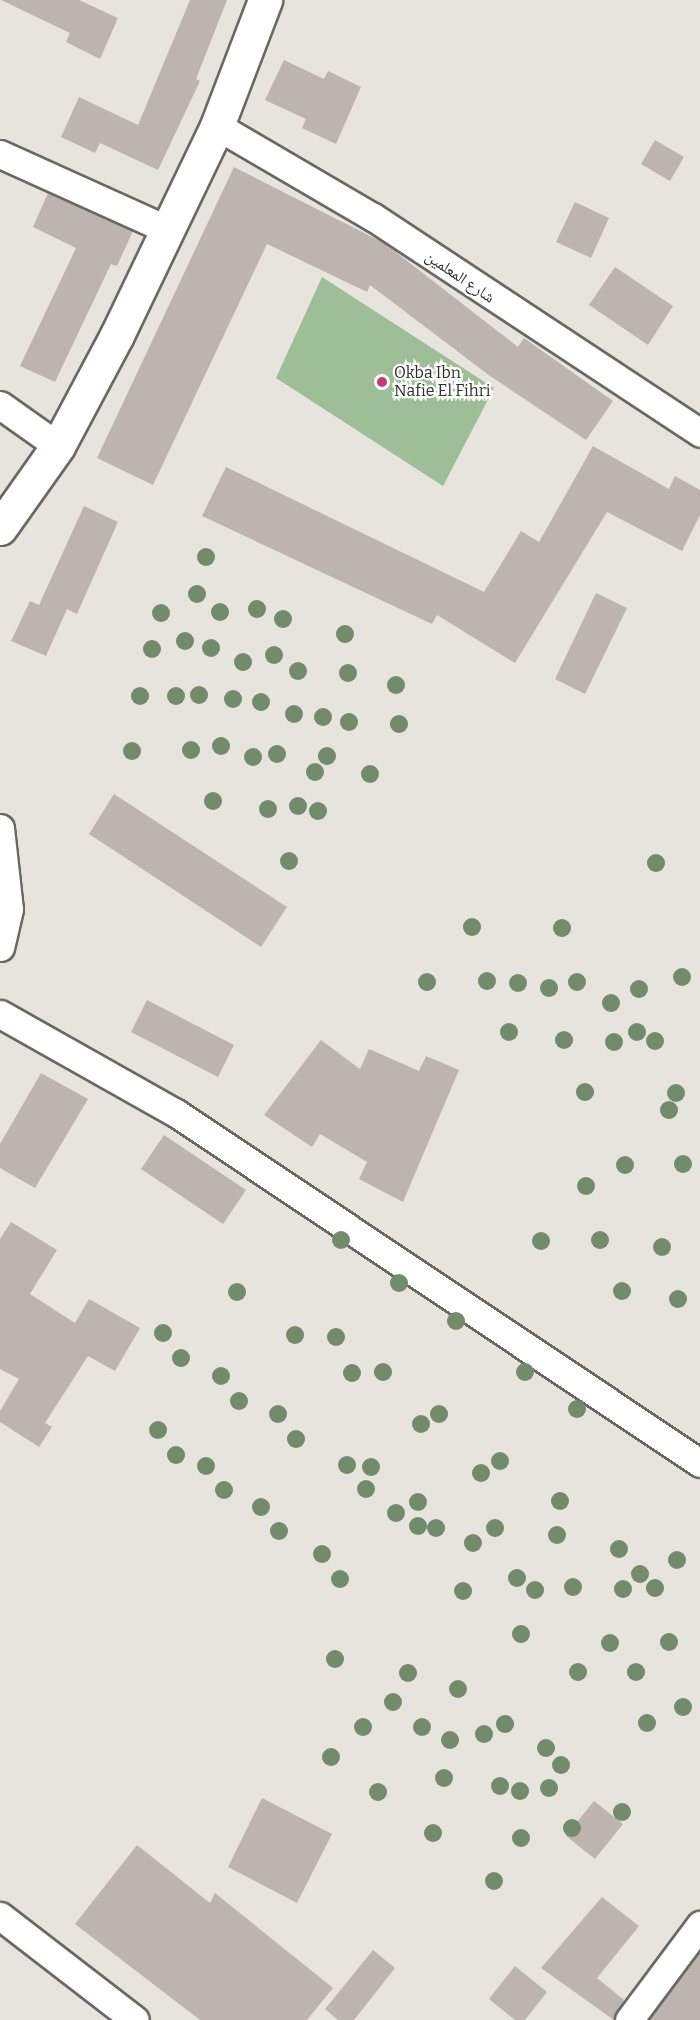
<!DOCTYPE html>
<html>
<head>
<meta charset="utf-8">
<style>
  body { margin:0 }
  #map { position:relative; width:700px; height:2020px; overflow:hidden; background:#e6e4dc; font-family:Bitter,"Noto Naskh Arabic",serif }
  div>[style] { position:absolute }
  [style*='--x'] { left:calc(var(--x)*1px); top:calc(var(--y)*1px); width:calc(var(--w)*1px); rotate:calc(var(--a)*1deg) }
  .green>* { inset:0; background:#9dbe97 }
  .building>* { inset:0; background:#bdb4b0 }
  .roads { filter:drop-shadow(2px 0 #6a6861) drop-shadow(-2px 0 #6a6861) drop-shadow(0 2px #6a6861) drop-shadow(0 -2px #6a6861) }
  .minor>* { height:27px; margin:-13.5px; padding:0 13.5px; transform-origin:13.5px; border-radius:13.5px; background:#fff }
  .tertiary>* { height:33px; margin:-16.5px; padding:0 16.5px; transform-origin:16.5px; border-radius:16.5px; background:#fff }
  .trees>* { width:18px; height:18px; margin:-9px; border-radius:50%; background:#728b6a }
  .dots>* { width:16px; height:16px; translate:-50% -50%; box-sizing:border-box; border:3px solid #fff; border-radius:50% }
  span { translate:-50% -50%; white-space:nowrap; text-align:center; line-height:1.15; -webkit-text-stroke:4.5px #fff; paint-order:stroke }
  .street-label { font-size:16px; color:#2e2e2a }
  .poi-label { font-size:16px; color:#2e2e2a }
  .left { translate:0 -50%; text-align:left }
</style>
</head>
<body>
<div id="map">
  <div class="green">
    <div style="clip-path:polygon(322px 277px,494px 388px,443px 486px,276px 378px)"></div>
  </div>
  <div class="building">
    <div style="clip-path:polygon(1px 0,79px 0,118px 18px,100px 59px,66px 42px,70px 33px)"></div>
    <div style="clip-path:polygon(190px 0,227px 0,196px 79px,200px 81px,158px 170px,100px 143px,95px 153px,61px 137px,79px 97px,138px 125px)"></div>
    <div style="clip-path:polygon(284px 60px,324px 79px,328px 71px,361px 87px,336px 144px,302px 128px,306px 119px,265px 100px)"></div>
    <div style="clip-path:polygon(655px 140px,684px 157px,670px 181px,641px 164px)"></div>
    <div style="clip-path:polygon(234px 167px,384px 243px,518px 347px,524px 338px,613px 401px,586px 440px,490px 376px,370px 285px,367px 292px,267px 244px,153px 485px,97px 458px)"></div>
    <div style="clip-path:polygon(48px 193px,133px 231px,117px 266px,111px 264px,55px 382px,20px 366px,76px 248px,33px 227px)"></div>
    <div style="clip-path:polygon(575px 202px,609px 218px,591px 258px,556px 242px)"></div>
    <div style="clip-path:polygon(615px 267px,673px 306px,648px 345px,589px 305px)"></div>
    <div style="clip-path:polygon(593px 446px,669px 489px,675px 476px,700px 490px,700px 515px,682px 551px,607px 512px,515px 663px,437px 615px,432px 624px,202px 516px,226px 467px,484px 592px,521px 531px,539px 542px)"></div>
    <div style="clip-path:polygon(84px 506px,118px 522px,77px 614px,67px 609px,46px 656px,11px 641px,30px 601px,39px 605px)"></div>
    <div style="clip-path:polygon(596px 593px,627px 608px,585px 694px,555px 679px)"></div>
    <div style="clip-path:polygon(114px 794px,287px 907px,261px 947px,89px 834px)"></div>
    <div style="clip-path:polygon(147px 1000px,234px 1045px,218px 1077px,131px 1032px)"></div>
    <div style="clip-path:polygon(321px 1040px,360px 1069px,369px 1049px,419px 1071px,426px 1056px,459px 1070px,403px 1202px,359px 1179px,367px 1162px,320px 1134px,312px 1147px,264px 1115px)"></div>
    <div style="clip-path:polygon(41px 1073px,88px 1099px,35px 1188px,0 1168px,0 1144px)"></div>
    <div style="clip-path:polygon(164px 1135px,246px 1190px,223px 1224px,141px 1169px)"></div>
    <div style="clip-path:polygon(11px 1222px,57px 1250px,30px 1294px,75px 1323px,89px 1299px,140px 1328px,115px 1371px,88px 1356px,45px 1423px,52px 1427px,39px 1447px,0 1422px,0 1411px,19px 1379px,0 1369px,0 1239px)"></div>
    <div style="clip-path:polygon(262px 1798px,332px 1834px,297px 1903px,228px 1867px)"></div>
    <div style="clip-path:polygon(594px 1801px,623px 1824px,595px 1859px,566px 1836px)"></div>
    <div style="clip-path:polygon(137px 1845px,210px 1903px,215px 1893px,333px 1988px,307px 2020px,200px 2020px,75px 1924px)"></div>
    <div style="clip-path:polygon(602px 1897px,639px 1926px,597px 1978px,624px 2000px,614px 2020px,541px 1968px)"></div>
    <div style="clip-path:polygon(373px 1950px,395px 1968px,354px 2020px,338px 2020px,325px 2009px)"></div>
    <div style="clip-path:polygon(700px 1951px,700px 2020px,649px 2020px)"></div>
    <div style="clip-path:polygon(515px 1966px,547px 1992px,525px 2020px,515px 2020px,489px 1999px)"></div>
  </div>
  <div class="roads">
    <div class="minor">
      <div style="--x:217;--y:126;--w:181;--a:30.3"></div>
      <div style="--x:373;--y:217;--w:392;--a:33.4"></div>
      <div style="--x:0;--y:154;--w:184;--a:24.3"></div>
      <div style="--x:0;--y:405;--w:71;--a:35.3"></div>
      <div style="--x:0;--y:828;--w:81;--a:83.7"></div>
      <div style="--x:9;--y:909;--w:39;--a:103"></div>
      <div style="--x:0;--y:1014;--w:202;--a:29.4"></div>
      <div style="--x:176;--y:1113;--w:630;--a:33.74"></div>
      <div style="--x:0;--y:1916;--w:170;--a:37.6"></div>
      <div style="--x:629;--y:2020;--w:119;--a:-53.2"></div>
    </div>
    <div class="tertiary">
      <div style="--x:0;--y:528;--w:100;--a:-54.7"></div>
      <div style="--x:58;--y:446;--w:126;--a:-62"></div>
      <div style="--x:117;--y:335;--w:232;--a:-64.4"></div>
      <div style="--x:217;--y:126;--w:135;--a:-69.1"></div>
    </div>
  </div>
  <div class="trees">
    <div style="left:206px;top:557px"></div>
    <div style="left:197px;top:594px"></div>
    <div style="left:257px;top:609px"></div>
    <div style="left:220px;top:612px"></div>
    <div style="left:161px;top:613px"></div>
    <div style="left:283px;top:619px"></div>
    <div style="left:345px;top:634px"></div>
    <div style="left:185px;top:641px"></div>
    <div style="left:211px;top:648px"></div>
    <div style="left:152px;top:649px"></div>
    <div style="left:274px;top:655px"></div>
    <div style="left:243px;top:662px"></div>
    <div style="left:298px;top:671px"></div>
    <div style="left:348px;top:673px"></div>
    <div style="left:396px;top:685px"></div>
    <div style="left:199px;top:695px"></div>
    <div style="left:140px;top:696px"></div>
    <div style="left:176px;top:696px"></div>
    <div style="left:233px;top:699px"></div>
    <div style="left:261px;top:702px"></div>
    <div style="left:294px;top:714px"></div>
    <div style="left:323px;top:717px"></div>
    <div style="left:349px;top:722px"></div>
    <div style="left:399px;top:724px"></div>
    <div style="left:221px;top:746px"></div>
    <div style="left:191px;top:750px"></div>
    <div style="left:132px;top:751px"></div>
    <div style="left:277px;top:754px"></div>
    <div style="left:327px;top:756px"></div>
    <div style="left:253px;top:757px"></div>
    <div style="left:315px;top:772px"></div>
    <div style="left:370px;top:774px"></div>
    <div style="left:213px;top:801px"></div>
    <div style="left:298px;top:806px"></div>
    <div style="left:268px;top:809px"></div>
    <div style="left:318px;top:811px"></div>
    <div style="left:289px;top:861px"></div>
    <div style="left:656px;top:863px"></div>
    <div style="left:472px;top:927px"></div>
    <div style="left:562px;top:928px"></div>
    <div style="left:682px;top:977px"></div>
    <div style="left:487px;top:981px"></div>
    <div style="left:427px;top:982px"></div>
    <div style="left:577px;top:982px"></div>
    <div style="left:518px;top:983px"></div>
    <div style="left:549px;top:988px"></div>
    <div style="left:639px;top:989px"></div>
    <div style="left:611px;top:1003px"></div>
    <div style="left:509px;top:1032px"></div>
    <div style="left:637px;top:1032px"></div>
    <div style="left:564px;top:1040px"></div>
    <div style="left:655px;top:1041px"></div>
    <div style="left:614px;top:1042px"></div>
    <div style="left:585px;top:1092px"></div>
    <div style="left:676px;top:1093px"></div>
    <div style="left:669px;top:1110px"></div>
    <div style="left:683px;top:1164px"></div>
    <div style="left:625px;top:1165px"></div>
    <div style="left:586px;top:1186px"></div>
    <div style="left:341px;top:1240px"></div>
    <div style="left:600px;top:1240px"></div>
    <div style="left:541px;top:1241px"></div>
    <div style="left:662px;top:1247px"></div>
    <div style="left:399px;top:1283px"></div>
    <div style="left:622px;top:1291px"></div>
    <div style="left:237px;top:1292px"></div>
    <div style="left:678px;top:1299px"></div>
    <div style="left:456px;top:1321px"></div>
    <div style="left:163px;top:1333px"></div>
    <div style="left:295px;top:1335px"></div>
    <div style="left:336px;top:1337px"></div>
    <div style="left:181px;top:1358px"></div>
    <div style="left:383px;top:1372px"></div>
    <div style="left:525px;top:1372px"></div>
    <div style="left:352px;top:1373px"></div>
    <div style="left:221px;top:1376px"></div>
    <div style="left:239px;top:1401px"></div>
    <div style="left:577px;top:1409px"></div>
    <div style="left:278px;top:1414px"></div>
    <div style="left:439px;top:1414px"></div>
    <div style="left:421px;top:1424px"></div>
    <div style="left:158px;top:1430px"></div>
    <div style="left:296px;top:1439px"></div>
    <div style="left:176px;top:1455px"></div>
    <div style="left:500px;top:1461px"></div>
    <div style="left:347px;top:1465px"></div>
    <div style="left:206px;top:1466px"></div>
    <div style="left:371px;top:1467px"></div>
    <div style="left:481px;top:1473px"></div>
    <div style="left:366px;top:1489px"></div>
    <div style="left:224px;top:1490px"></div>
    <div style="left:560px;top:1501px"></div>
    <div style="left:418px;top:1502px"></div>
    <div style="left:261px;top:1507px"></div>
    <div style="left:396px;top:1513px"></div>
    <div style="left:418px;top:1526px"></div>
    <div style="left:436px;top:1528px"></div>
    <div style="left:495px;top:1528px"></div>
    <div style="left:279px;top:1531px"></div>
    <div style="left:557px;top:1535px"></div>
    <div style="left:473px;top:1543px"></div>
    <div style="left:619px;top:1549px"></div>
    <div style="left:322px;top:1554px"></div>
    <div style="left:677px;top:1560px"></div>
    <div style="left:640px;top:1574px"></div>
    <div style="left:517px;top:1578px"></div>
    <div style="left:340px;top:1579px"></div>
    <div style="left:573px;top:1587px"></div>
    <div style="left:655px;top:1588px"></div>
    <div style="left:623px;top:1589px"></div>
    <div style="left:535px;top:1590px"></div>
    <div style="left:463px;top:1591px"></div>
    <div style="left:521px;top:1634px"></div>
    <div style="left:669px;top:1642px"></div>
    <div style="left:610px;top:1643px"></div>
    <div style="left:335px;top:1659px"></div>
    <div style="left:578px;top:1672px"></div>
    <div style="left:636px;top:1672px"></div>
    <div style="left:408px;top:1673px"></div>
    <div style="left:458px;top:1689px"></div>
    <div style="left:393px;top:1702px"></div>
    <div style="left:683px;top:1707px"></div>
    <div style="left:647px;top:1723px"></div>
    <div style="left:505px;top:1724px"></div>
    <div style="left:363px;top:1727px"></div>
    <div style="left:422px;top:1727px"></div>
    <div style="left:484px;top:1734px"></div>
    <div style="left:450px;top:1740px"></div>
    <div style="left:546px;top:1748px"></div>
    <div style="left:331px;top:1757px"></div>
    <div style="left:561px;top:1765px"></div>
    <div style="left:444px;top:1778px"></div>
    <div style="left:500px;top:1786px"></div>
    <div style="left:549px;top:1788px"></div>
    <div style="left:520px;top:1791px"></div>
    <div style="left:378px;top:1792px"></div>
    <div style="left:622px;top:1812px"></div>
    <div style="left:572px;top:1828px"></div>
    <div style="left:433px;top:1833px"></div>
    <div style="left:521px;top:1838px"></div>
    <div style="left:494px;top:1881px"></div>
  </div>
  <div class="dots">
    <div style="left:382px;top:382px;background:#c23b7a"></div>
  </div>
  <div class="street-label">
    <span style="left:460px;top:277px;rotate:34deg">شارع المعلمين</span>
  </div>
  <div class="poi-label">
    <span class="left" style="left:394px;top:382px">Okba Ibn<br>Nafie El Fihri</span>
  </div>
</div>
</body>
</html>
